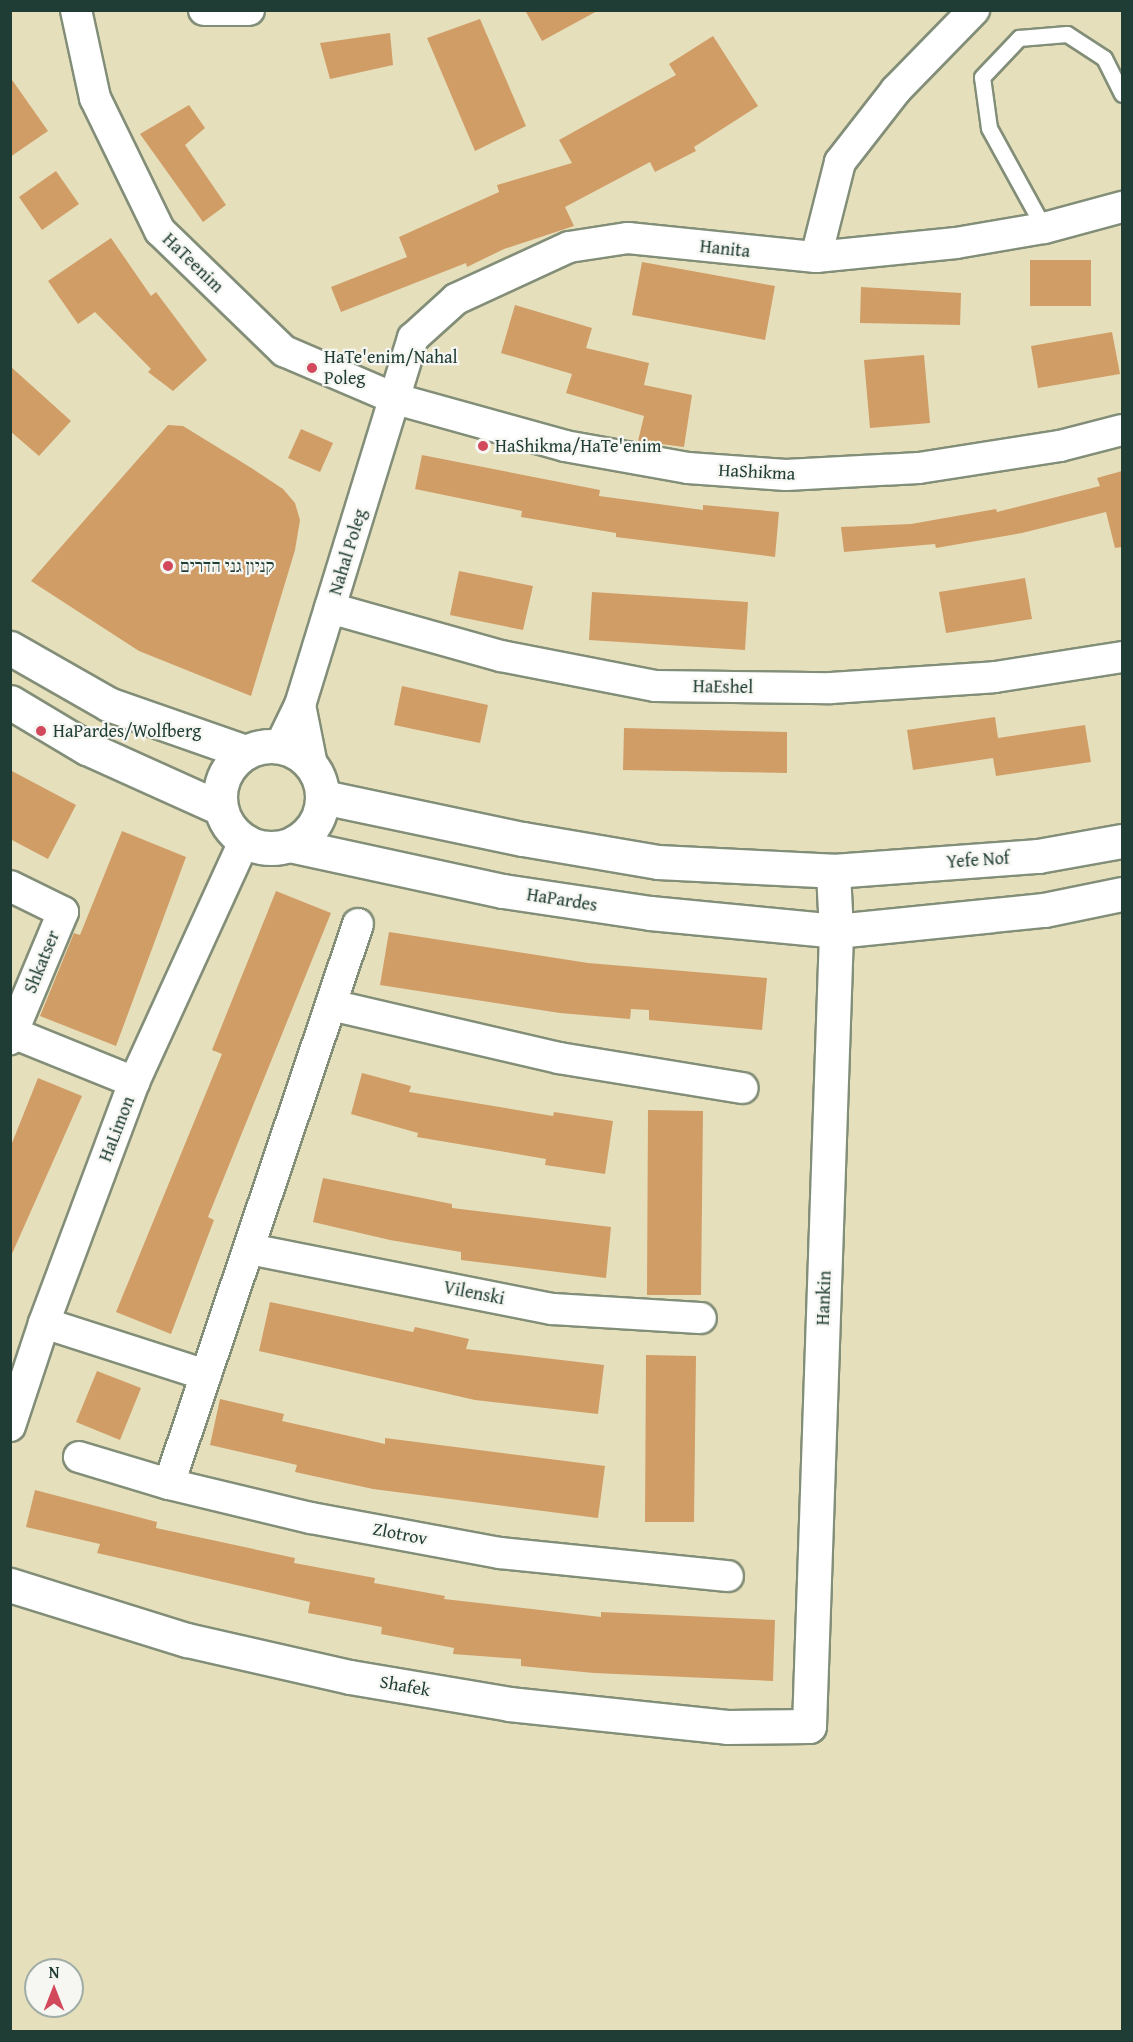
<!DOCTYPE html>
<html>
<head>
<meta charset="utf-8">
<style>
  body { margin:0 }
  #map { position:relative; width:1133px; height:2042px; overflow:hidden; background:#e6dfbb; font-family:"Gentium Book Plus","Frank Ruhl Libre",serif }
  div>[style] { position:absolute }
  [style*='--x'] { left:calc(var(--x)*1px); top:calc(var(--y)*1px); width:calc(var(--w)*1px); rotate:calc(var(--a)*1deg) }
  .building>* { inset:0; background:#d09d67 }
  .roads { filter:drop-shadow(2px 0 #828e78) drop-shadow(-2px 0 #828e78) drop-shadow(0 2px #828e78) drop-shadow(0 -2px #828e78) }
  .service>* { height:15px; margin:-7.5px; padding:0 7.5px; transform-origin:7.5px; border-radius:7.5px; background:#fff }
  .minor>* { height:30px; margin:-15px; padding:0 15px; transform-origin:15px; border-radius:15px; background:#fff }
  .tertiary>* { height:33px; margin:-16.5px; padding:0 16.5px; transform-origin:16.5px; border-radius:16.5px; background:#fff }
  .tertiary>.ring { margin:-16.5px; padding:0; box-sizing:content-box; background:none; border:33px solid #fff; border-radius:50% }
  .dots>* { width:16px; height:16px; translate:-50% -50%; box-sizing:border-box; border:3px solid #f6f6f2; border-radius:50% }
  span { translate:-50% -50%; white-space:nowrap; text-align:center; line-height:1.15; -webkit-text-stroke:4.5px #f6f6f2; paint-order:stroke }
  .street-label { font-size:18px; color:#1f3d34 }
  .poi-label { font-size:18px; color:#1f3d34 }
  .left { translate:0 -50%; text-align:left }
  .frame { position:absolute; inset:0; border:12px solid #1f3d34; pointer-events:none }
  .north { position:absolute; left:24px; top:1958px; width:60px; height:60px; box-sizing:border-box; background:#f6f6f2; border:2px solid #a0aca6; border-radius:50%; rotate:0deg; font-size:16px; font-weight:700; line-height:24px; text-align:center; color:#1f3d34 }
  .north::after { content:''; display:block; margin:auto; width:21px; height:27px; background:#d1495b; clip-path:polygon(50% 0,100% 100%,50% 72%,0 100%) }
</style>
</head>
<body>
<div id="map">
  <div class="building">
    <div style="clip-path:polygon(525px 10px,599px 10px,542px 41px)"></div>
    <div style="clip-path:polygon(480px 19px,526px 126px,475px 151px,427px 38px)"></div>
    <div style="clip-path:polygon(390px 33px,393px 65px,330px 79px,320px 43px)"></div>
    <div style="clip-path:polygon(713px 36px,758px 106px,694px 147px,696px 151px,655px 172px,650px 162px,565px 207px,574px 226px,504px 249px,467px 267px,466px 263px,341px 312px,331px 287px,407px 257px,399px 237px,499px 192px,497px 185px,572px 163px,559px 140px,676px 75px,669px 64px)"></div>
    <div style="clip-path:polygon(10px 77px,48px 131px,10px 157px)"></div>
    <div style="clip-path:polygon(189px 105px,205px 128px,185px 145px,226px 205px,203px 222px,140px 134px)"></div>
    <div style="clip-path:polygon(56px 171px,79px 204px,42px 230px,19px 197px)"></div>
    <div style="clip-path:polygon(111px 238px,151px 296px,156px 292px,207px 360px,173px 391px,148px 372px,151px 369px,95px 312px,78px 324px,48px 281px)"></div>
    <div style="clip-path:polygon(1030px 260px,1091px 260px,1091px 306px,1030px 306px)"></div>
    <div style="clip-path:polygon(642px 262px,775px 286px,765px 340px,632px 315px)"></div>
    <div style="clip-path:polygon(861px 287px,961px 293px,960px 325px,860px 323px)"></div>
    <div style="clip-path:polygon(515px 305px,592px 328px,586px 348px,649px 363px,644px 385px,692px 395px,684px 447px,638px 441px,644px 416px,566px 393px,572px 374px,501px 353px)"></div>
    <div style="clip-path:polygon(1112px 332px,1120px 374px,1038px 388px,1031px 346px)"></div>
    <div style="clip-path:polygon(924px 355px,930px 423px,870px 428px,864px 360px)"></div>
    <div style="clip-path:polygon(10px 366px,71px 421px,39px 456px,10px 431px)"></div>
    <div style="clip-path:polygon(168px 425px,183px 426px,253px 469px,283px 489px,295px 503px,300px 520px,295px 550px,251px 696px,139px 651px,31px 581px)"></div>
    <div style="clip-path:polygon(301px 429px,333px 443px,320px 472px,288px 458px)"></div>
    <div style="clip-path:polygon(422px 455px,600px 490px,599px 496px,703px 510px,703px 505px,779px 512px,775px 557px,616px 537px,616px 533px,521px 517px,522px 511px,415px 489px)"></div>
    <div style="clip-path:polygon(1122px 471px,1122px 547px,1115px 548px,1106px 512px,1022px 533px,936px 548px,935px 544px,844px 552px,841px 527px,911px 524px,996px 509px,997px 512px,1100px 486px,1097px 478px)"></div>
    <div style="clip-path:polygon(459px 571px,533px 586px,523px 630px,450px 615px)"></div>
    <div style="clip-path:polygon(1025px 578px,1032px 619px,946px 633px,939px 592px)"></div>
    <div style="clip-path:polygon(592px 592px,748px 602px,745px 650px,589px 640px)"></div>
    <div style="clip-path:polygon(402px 686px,488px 705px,480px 743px,394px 725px)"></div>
    <div style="clip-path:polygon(995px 717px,998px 738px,1085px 725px,1091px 762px,996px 776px,993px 758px,913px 770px,907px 730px)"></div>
    <div style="clip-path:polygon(624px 728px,787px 732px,787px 773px,623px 770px)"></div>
    <div style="clip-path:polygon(10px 770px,76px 805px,48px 859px,10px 839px)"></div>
    <div style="clip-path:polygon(122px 831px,186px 857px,116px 1046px,40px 1016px,74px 933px,80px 935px)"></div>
    <div style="clip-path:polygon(276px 891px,331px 913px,208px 1217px,214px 1220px,171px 1334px,116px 1312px,222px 1054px,212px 1050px)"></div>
    <div style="clip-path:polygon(389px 932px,588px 963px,767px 978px,762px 1030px,649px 1020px,649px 1010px,631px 1009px,630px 1019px,560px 1013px,380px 985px)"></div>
    <div style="clip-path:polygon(362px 1073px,411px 1086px,409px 1092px,553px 1116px,554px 1112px,613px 1121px,605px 1174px,545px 1165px,546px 1159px,417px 1137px,418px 1133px,351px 1114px)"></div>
    <div style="clip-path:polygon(38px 1078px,82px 1096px,11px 1256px,10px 1148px)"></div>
    <div style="clip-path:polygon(648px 1110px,703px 1111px,701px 1295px,647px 1295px)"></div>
    <div style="clip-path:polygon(323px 1178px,452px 1204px,452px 1208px,611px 1227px,606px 1278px,461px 1260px,461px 1252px,390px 1240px,313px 1222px)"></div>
    <div style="clip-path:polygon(270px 1302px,413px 1332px,415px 1327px,469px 1339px,466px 1349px,604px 1365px,598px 1414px,475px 1400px,259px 1351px)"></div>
    <div style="clip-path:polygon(646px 1355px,696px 1356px,694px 1522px,645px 1522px)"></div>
    <div style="clip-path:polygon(97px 1371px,141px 1388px,120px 1440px,76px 1422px)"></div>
    <div style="clip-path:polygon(220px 1399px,284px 1414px,282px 1421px,385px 1444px,385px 1438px,605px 1466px,598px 1518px,373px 1489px,295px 1472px,297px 1465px,210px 1445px)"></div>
    <div style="clip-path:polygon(35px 1490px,157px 1522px,156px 1528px,295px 1558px,294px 1563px,375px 1578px,374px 1583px,445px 1596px,444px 1599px,601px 1617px,601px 1612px,775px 1620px,773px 1681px,594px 1673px,521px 1666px,521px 1659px,453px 1654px,454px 1648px,381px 1634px,382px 1627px,308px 1613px,310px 1602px,97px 1553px,100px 1544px,26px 1527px)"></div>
  </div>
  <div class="roads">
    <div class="service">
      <div style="--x:1044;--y:228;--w:114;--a:-118.8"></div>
      <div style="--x:989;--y:128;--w:51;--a:-97.8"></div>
      <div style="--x:982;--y:77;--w:54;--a:-46.5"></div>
      <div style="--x:1019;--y:38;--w:48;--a:-4.8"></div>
      <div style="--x:1067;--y:34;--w:44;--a:33"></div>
      <div style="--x:1104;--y:58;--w:40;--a:63.4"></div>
    </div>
    <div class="minor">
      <div style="--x:76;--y:10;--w:90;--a:77.8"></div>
      <div style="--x:95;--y:98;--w:148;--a:64"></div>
      <div style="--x:160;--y:231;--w:173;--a:44.1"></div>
      <div style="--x:284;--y:351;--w:122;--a:23.2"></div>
      <div style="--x:396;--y:399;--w:175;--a:15.5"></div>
      <div style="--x:565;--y:446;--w:125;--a:10.1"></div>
      <div style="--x:688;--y:468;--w:98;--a:4.1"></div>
      <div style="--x:786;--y:475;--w:133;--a:-3"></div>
      <div style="--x:919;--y:468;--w:143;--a:-8.9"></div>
      <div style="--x:1060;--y:446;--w:64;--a:-14.5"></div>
      <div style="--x:204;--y:10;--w:45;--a:0"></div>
      <div style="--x:816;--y:257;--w:98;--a:-75.8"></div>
      <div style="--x:840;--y:162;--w:91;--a:-52.1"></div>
      <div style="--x:896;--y:90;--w:112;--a:-45.7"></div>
      <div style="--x:330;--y:608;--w:178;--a:15.7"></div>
      <div style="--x:501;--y:656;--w:157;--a:11"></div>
      <div style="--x:655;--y:686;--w:176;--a:0.7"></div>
      <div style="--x:831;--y:688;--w:164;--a:-3.8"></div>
      <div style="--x:995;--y:677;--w:129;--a:-8.9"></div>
      <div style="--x:300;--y:705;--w:61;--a:78.7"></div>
      <div style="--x:280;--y:746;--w:46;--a:-64"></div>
      <div style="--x:300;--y:705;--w:384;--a:-72.9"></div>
      <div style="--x:413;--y:338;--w:58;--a:-42.2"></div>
      <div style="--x:456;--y:299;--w:124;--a:-24.7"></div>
      <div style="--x:569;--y:247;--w:60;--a:-8.7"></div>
      <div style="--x:628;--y:238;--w:189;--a:5.8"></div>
      <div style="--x:816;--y:257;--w:141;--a:-5.7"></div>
      <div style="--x:956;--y:243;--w:89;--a:-9.7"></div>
      <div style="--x:1044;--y:228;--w:81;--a:-15.1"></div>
      <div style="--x:10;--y:886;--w:59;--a:26.1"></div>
      <div style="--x:63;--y:912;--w:138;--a:112.7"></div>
      <div style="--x:331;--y:1005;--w:234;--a:13.1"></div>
      <div style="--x:559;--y:1058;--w:186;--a:9.3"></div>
      <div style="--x:13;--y:1033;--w:131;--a:22"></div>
      <div style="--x:249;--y:1249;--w:309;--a:11.2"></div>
      <div style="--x:552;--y:1309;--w:149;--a:3.5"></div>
      <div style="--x:44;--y:1323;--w:170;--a:17.8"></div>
      <div style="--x:10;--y:1426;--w:108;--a:-71.7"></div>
      <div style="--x:44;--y:1323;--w:257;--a:-69.5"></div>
      <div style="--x:134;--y:1082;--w:264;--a:-65.4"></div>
      <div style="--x:79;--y:1457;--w:94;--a:16.7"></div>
      <div style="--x:169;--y:1484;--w:146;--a:13.5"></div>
      <div style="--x:311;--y:1518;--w:192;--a:10.5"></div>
      <div style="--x:500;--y:1553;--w:229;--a:5.8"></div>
      <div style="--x:169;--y:1484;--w:591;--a:-71.35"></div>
    </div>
    <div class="tertiary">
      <div style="--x:10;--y:648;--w:113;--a:29.7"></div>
      <div style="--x:108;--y:704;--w:145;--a:19.3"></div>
      <div style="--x:10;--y:702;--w:90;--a:30.9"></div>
      <div style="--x:87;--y:748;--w:146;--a:24.3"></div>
      <div class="ring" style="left:220px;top:746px;width:69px;height:69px"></div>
      <div style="--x:323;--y:797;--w:204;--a:11.9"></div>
      <div style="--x:523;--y:839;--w:137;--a:9.7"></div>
      <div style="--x:658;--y:862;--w:175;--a:2.9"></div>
      <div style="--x:833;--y:871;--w:206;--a:-4.2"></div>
      <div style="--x:1038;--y:856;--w:85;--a:-10.1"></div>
      <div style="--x:290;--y:845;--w:218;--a:12.2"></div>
      <div style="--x:503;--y:891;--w:149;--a:8.5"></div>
      <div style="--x:650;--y:913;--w:187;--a:5.5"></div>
      <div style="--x:836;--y:931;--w:209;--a:-5.8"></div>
      <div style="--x:1044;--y:910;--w:80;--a:-11.6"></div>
      <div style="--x:10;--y:1585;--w:185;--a:17.3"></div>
      <div style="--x:187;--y:1640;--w:167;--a:12.8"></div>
      <div style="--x:350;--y:1677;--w:161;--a:9.6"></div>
      <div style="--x:509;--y:1704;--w:219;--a:6"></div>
      <div style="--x:727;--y:1727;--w:82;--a:-0.7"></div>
      <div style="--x:809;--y:1726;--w:795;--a:-88.05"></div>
      <div style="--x:836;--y:931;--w:60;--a:-92.9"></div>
    </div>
  </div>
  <div class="dots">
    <div style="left:312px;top:368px;background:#d1495b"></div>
    <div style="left:483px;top:446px;background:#d1495b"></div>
    <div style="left:168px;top:566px;background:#d1495b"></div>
    <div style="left:41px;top:731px;background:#d1495b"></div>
  </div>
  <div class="street-label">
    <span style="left:725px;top:249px;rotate:6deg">Hanita</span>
    <span style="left:193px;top:263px;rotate:44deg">HaTeenim</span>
    <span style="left:757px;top:472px;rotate:3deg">HaShikma</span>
    <span style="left:348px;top:552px;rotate:-73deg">Nahal Poleg</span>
    <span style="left:723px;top:687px;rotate:1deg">HaEshel</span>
    <span style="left:978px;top:860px;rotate:-4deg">Yefe Nof</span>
    <span style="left:562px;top:900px;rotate:9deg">HaPardes</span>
    <span style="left:42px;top:962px;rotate:-68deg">Shkatser</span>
    <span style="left:117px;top:1129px;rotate:-69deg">HaLimon</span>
    <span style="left:474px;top:1293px;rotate:11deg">Vilenski</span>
    <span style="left:824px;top:1298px;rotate:-88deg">Hankin</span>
    <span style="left:400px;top:1534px;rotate:11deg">Zlotrov</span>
    <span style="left:405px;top:1686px;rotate:10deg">Shafek</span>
  </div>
  <div class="poi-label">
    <span class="left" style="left:324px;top:368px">HaTe'enim/Nahal<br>Poleg</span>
    <span class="left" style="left:495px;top:446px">HaShikma/HaTe'enim</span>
    <span class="left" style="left:180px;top:566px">קניון גני הדרים</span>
    <span class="left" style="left:53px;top:731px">HaPardes/Wolfberg</span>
  </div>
  <div class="frame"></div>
  <div class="north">N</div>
</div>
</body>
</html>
